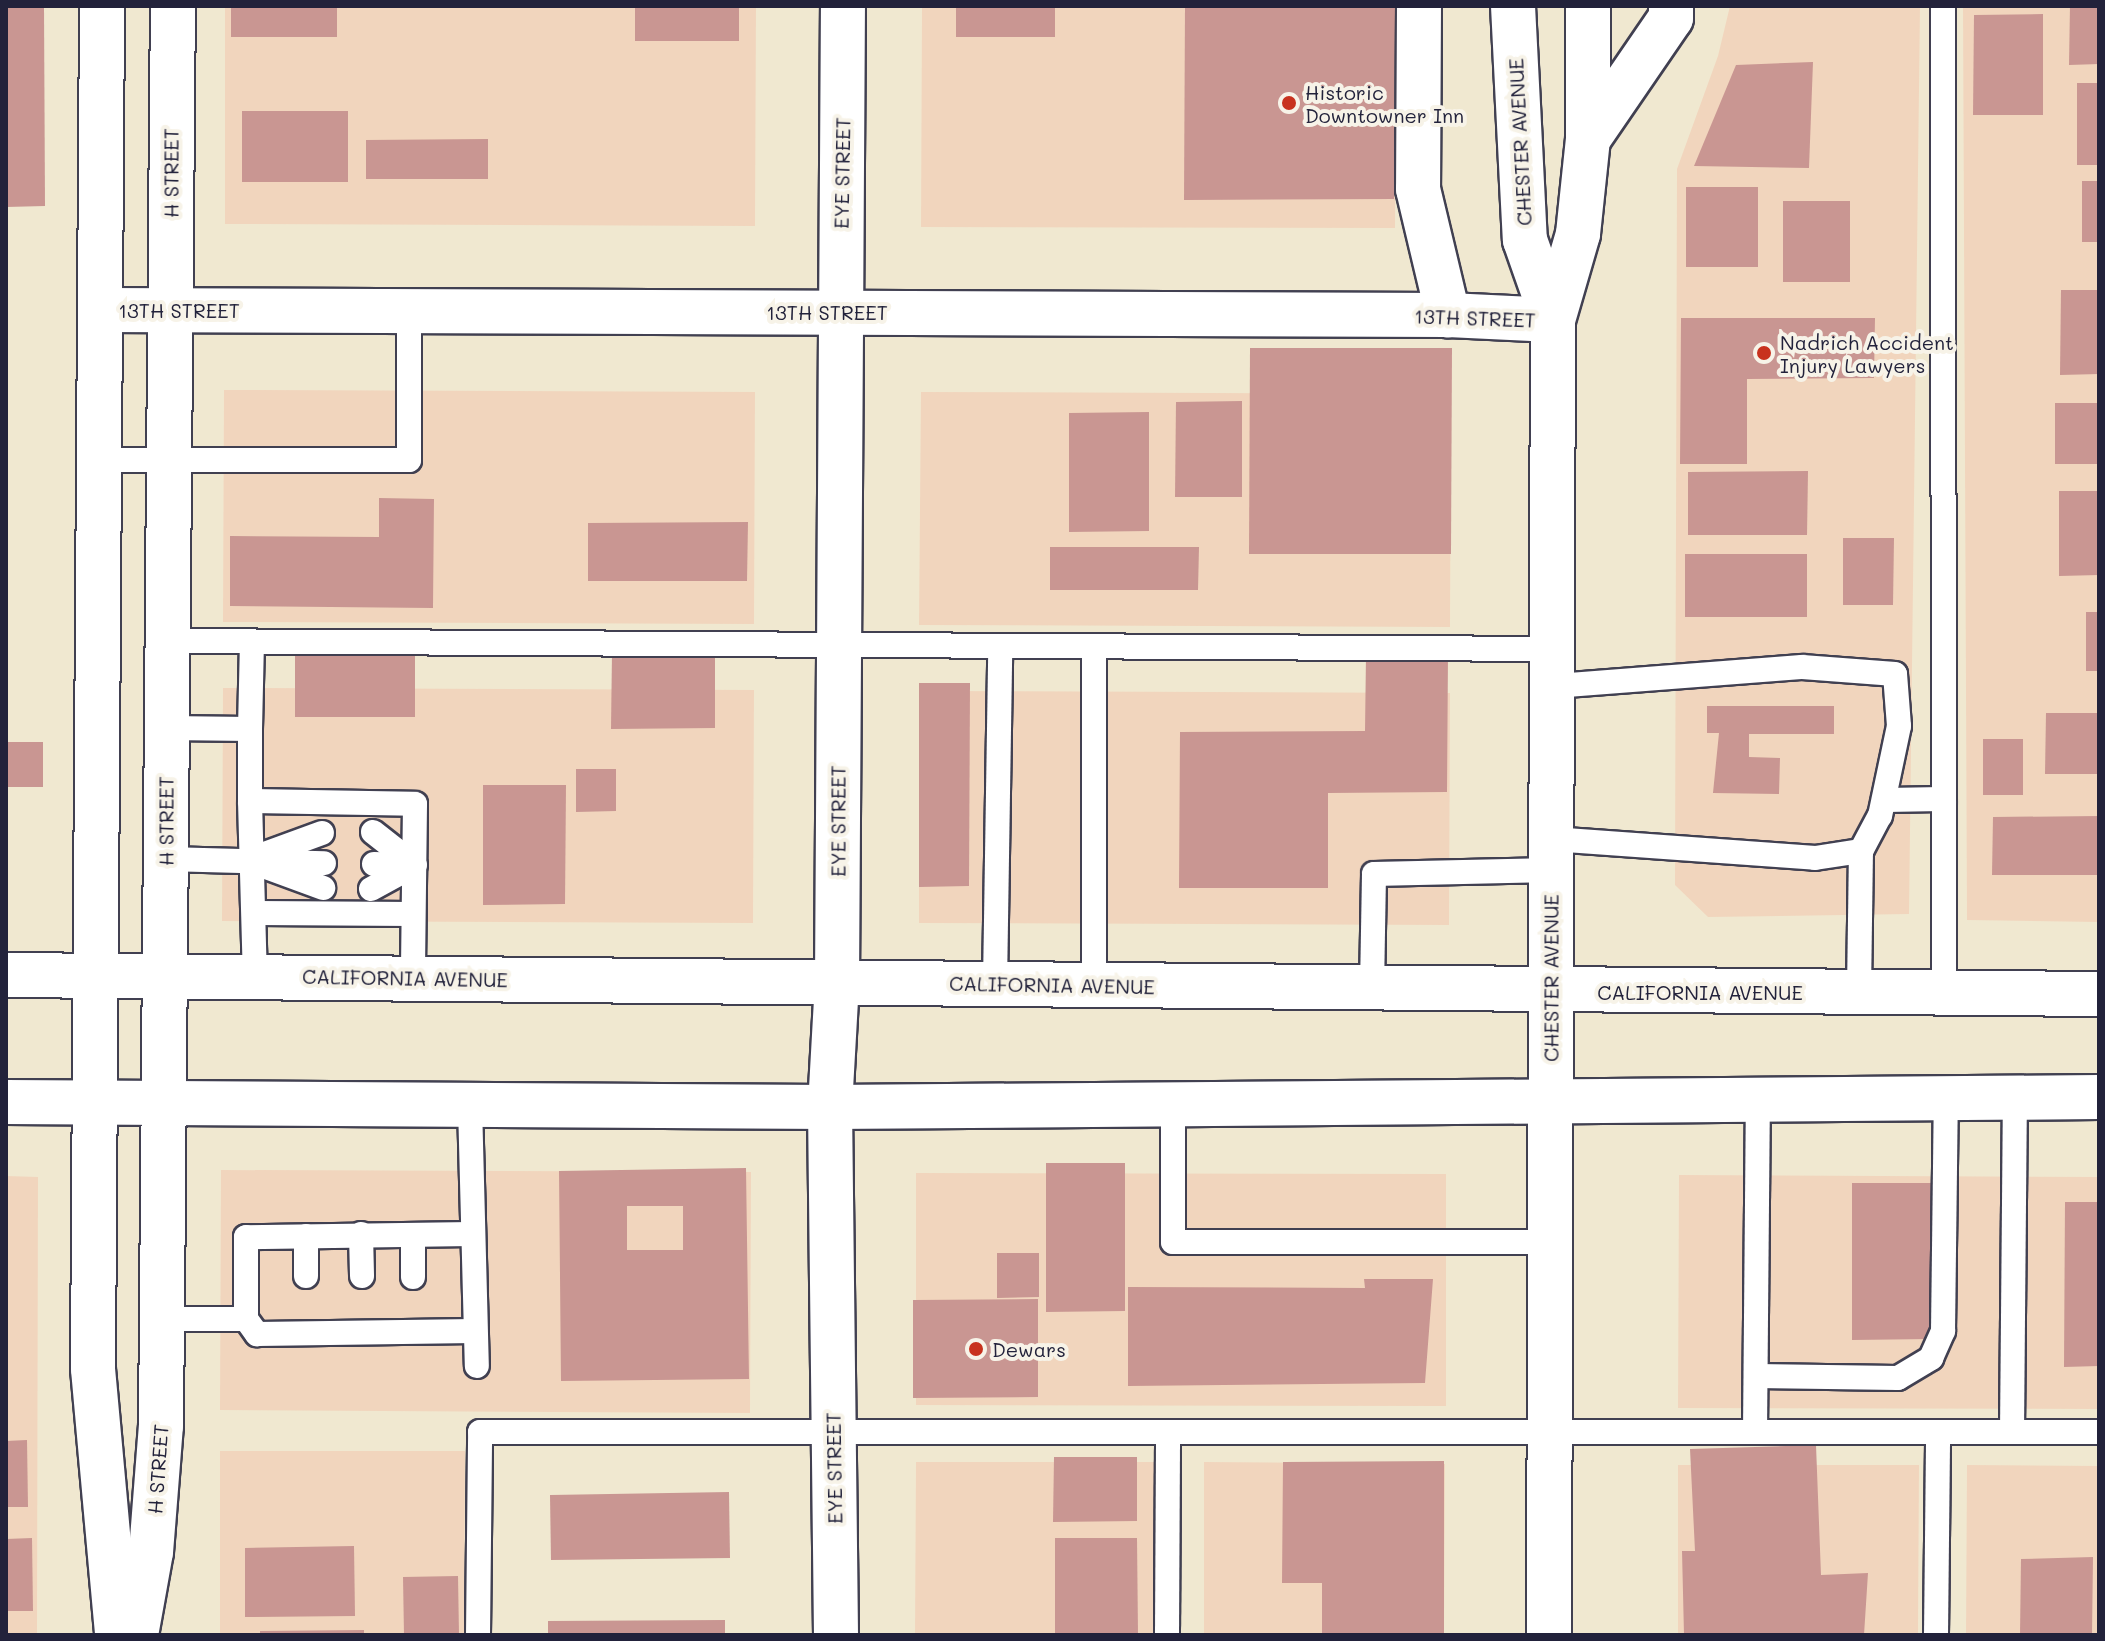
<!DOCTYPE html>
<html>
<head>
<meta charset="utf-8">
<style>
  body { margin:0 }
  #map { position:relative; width:2105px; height:1641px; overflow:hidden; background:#f0e8d0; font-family:Mali,sans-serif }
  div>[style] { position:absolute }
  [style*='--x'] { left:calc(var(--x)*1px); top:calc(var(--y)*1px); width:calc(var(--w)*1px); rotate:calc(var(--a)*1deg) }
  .built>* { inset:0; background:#f1d5bd }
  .building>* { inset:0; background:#c99692 }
  .roads { filter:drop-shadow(2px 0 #414051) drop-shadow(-2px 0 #414051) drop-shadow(0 2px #414051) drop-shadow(0 -2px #414051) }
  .service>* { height:24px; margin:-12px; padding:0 12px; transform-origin:12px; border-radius:12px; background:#fff }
  .minor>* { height:44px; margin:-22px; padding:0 22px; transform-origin:22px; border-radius:22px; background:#fff }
  .tertiary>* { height:44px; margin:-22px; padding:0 22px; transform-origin:22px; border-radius:22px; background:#fff }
  .secondary>* { height:44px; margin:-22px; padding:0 22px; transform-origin:22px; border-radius:22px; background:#fff }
  .primary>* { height:44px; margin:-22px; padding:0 22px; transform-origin:22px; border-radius:22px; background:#fff }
  .dots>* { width:22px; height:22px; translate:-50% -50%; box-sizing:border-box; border:4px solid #f7f3e8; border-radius:50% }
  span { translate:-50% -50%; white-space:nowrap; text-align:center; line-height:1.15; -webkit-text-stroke:8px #f7f3e8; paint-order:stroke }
  .poi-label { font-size:20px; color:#22223b }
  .left { translate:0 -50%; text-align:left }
  .street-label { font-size:20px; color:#22223b }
  .frame { position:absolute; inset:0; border:8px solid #22223b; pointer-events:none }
</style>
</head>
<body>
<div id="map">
  <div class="built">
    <div style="clip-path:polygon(225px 6px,756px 6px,755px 226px,225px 224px)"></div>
    <div style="clip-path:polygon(922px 6px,1396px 6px,1395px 228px,921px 227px)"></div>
    <div style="clip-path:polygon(1730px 6px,1920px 6px,1909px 914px,1708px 917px,1675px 885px,1677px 169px,1718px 56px)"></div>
    <div style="clip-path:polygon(1963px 6px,2099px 6px,2099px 922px,1967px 920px)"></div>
    <div style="clip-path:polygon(224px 390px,755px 392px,754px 624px,223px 622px)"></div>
    <div style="clip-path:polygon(921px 392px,1451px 394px,1450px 627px,919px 625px)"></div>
    <div style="clip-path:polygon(223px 688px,754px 690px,753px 923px,222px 921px)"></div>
    <div style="clip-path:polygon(919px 691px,1450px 693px,1449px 925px,919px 923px)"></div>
    <div style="clip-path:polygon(221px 1170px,751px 1172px,750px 1413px,220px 1410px)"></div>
    <div style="clip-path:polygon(916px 1173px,1446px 1174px,1446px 1406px,916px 1405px)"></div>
    <div style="clip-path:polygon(1679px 1175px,2099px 1177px,2099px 1409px,1678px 1408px)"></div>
    <div style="clip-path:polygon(6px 1176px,38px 1177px,37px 1635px,6px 1635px)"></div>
    <div style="clip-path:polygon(220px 1451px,465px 1451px,464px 1635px,220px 1635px)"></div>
    <div style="clip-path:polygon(916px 1462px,1156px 1462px,1156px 1635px,915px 1635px)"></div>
    <div style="clip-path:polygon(1204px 1462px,1445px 1464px,1444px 1635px,1204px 1635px)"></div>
    <div style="clip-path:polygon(1678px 1465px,1919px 1465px,1918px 1635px,1678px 1635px)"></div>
    <div style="clip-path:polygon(1967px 1465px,2099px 1466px,2099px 1635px,1966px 1635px)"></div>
  </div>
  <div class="building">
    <div style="clip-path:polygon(6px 6px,44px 6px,45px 206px,6px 207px)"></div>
    <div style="clip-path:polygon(231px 6px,337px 6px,337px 37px,231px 37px)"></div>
    <div style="clip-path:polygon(635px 6px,739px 6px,739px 41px,635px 41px)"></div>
    <div style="clip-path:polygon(956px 6px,1055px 6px,1055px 37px,956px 37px)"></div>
    <div style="clip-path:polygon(1185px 6px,1395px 6px,1394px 199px,1184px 200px)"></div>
    <div style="clip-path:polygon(2070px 6px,2099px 6px,2099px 64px,2069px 65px)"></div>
    <div style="clip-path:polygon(2043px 14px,2043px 115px,1973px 115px,1974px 15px)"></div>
    <div style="clip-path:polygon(1813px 62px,1809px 168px,1694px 166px,1736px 65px)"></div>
    <div style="clip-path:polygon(2077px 83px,2099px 83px,2099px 165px,2077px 165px)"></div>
    <div style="clip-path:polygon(242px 111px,348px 111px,348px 182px,242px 182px)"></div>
    <div style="clip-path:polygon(488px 139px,488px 179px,366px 179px,366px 140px)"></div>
    <div style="clip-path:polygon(2082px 181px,2099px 181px,2099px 242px,2082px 242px)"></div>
    <div style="clip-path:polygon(1686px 187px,1758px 187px,1758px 267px,1686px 267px)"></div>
    <div style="clip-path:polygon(1783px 201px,1850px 201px,1850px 282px,1783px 282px)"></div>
    <div style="clip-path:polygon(2061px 290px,2099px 290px,2099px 374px,2060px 375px)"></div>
    <div style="clip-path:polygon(1681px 318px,1875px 318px,1874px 378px,1747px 379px,1747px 464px,1680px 464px)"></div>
    <div style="clip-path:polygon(1250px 348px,1452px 348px,1451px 554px,1249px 554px)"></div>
    <div style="clip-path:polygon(1242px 401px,1242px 497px,1175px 497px,1176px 402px)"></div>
    <div style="clip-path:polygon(2055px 403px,2099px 403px,2099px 464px,2055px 464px)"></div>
    <div style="clip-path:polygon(1149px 412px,1149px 531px,1069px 532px,1069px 413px)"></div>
    <div style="clip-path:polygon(1808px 471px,1807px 535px,1688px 535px,1688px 472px)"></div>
    <div style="clip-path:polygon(2059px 491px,2099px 491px,2099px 575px,2059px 576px)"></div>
    <div style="clip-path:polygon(379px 498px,434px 499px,433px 608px,230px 606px,230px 536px,379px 537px)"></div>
    <div style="clip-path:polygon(748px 522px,747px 581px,588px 581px,588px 523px)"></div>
    <div style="clip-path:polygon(1843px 538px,1894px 538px,1893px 605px,1843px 605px)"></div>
    <div style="clip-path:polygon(1050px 547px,1199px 547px,1198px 590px,1050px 590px)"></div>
    <div style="clip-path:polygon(1685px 554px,1807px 554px,1807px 617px,1685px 617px)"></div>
    <div style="clip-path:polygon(2086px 612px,2099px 612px,2099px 671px,2086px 671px)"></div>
    <div style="clip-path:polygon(415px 650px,415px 717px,295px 717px,295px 651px)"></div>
    <div style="clip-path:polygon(612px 652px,715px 652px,715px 728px,611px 729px)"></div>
    <div style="clip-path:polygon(1366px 655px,1448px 655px,1447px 792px,1328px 793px,1328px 888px,1179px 888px,1180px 732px,1365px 731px)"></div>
    <div style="clip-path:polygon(919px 683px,970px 683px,969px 886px,919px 887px)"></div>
    <div style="clip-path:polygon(1707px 706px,1834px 706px,1834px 734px,1749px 734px,1749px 757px,1780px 758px,1779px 794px,1713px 793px,1719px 733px,1707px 733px)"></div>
    <div style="clip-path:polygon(2046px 713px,2099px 713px,2099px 774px,2045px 774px)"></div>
    <div style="clip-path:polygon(1983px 739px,2023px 739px,2023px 795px,1983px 795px)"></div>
    <div style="clip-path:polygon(6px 742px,43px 742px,43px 787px,6px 787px)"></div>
    <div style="clip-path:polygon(576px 769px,616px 769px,616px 811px,576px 812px)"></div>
    <div style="clip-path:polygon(483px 785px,566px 785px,565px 904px,483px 905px)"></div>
    <div style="clip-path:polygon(2099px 816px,2099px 875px,1992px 875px,1993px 817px)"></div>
    <div style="clip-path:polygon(1046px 1163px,1125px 1163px,1125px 1311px,1046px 1312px)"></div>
    <div style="clip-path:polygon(evenodd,746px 1168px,749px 1379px,561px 1381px,559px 1171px,746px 1168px,627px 1206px,683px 1206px,683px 1250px,627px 1250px,627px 1206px)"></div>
    <div style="clip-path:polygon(1852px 1183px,1932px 1183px,1931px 1339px,1852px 1340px)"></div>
    <div style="clip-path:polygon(2065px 1202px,2099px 1202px,2099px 1366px,2064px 1367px)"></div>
    <div style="clip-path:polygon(997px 1253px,1039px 1253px,1039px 1297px,997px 1298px)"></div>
    <div style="clip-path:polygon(1364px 1279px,1433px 1279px,1425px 1383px,1128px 1386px,1128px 1287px,1365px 1288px)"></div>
    <div style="clip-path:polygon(1038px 1299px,1038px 1397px,913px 1398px,913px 1300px)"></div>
    <div style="clip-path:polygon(27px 1440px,28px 1507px,6px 1507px,6px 1441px)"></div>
    <div style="clip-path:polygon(1816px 1445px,1821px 1575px,1868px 1573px,1864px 1635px,1684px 1635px,1682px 1551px,1695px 1551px,1690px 1449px)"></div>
    <div style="clip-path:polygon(1054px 1457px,1137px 1457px,1137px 1521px,1053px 1522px)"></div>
    <div style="clip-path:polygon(1444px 1461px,1444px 1635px,1322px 1635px,1322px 1583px,1282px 1583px,1283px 1462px)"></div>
    <div style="clip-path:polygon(729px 1492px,730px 1558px,551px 1560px,550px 1495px)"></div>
    <div style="clip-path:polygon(32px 1538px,33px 1611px,6px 1611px,6px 1539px)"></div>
    <div style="clip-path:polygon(1055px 1538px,1137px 1538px,1138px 1635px,1055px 1635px)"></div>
    <div style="clip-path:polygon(354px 1546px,355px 1616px,245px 1617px,245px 1548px)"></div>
    <div style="clip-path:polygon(2093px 1557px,2092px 1635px,2020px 1635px,2021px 1559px)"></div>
    <div style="clip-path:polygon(458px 1576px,459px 1635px,404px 1635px,403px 1577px)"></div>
    <div style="clip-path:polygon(725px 1620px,725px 1635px,548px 1635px,548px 1621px)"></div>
    <div style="clip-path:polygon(364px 1630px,364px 1635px,260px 1635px,260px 1631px)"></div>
  </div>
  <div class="roads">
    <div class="service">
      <div style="--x:1943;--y:6;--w:987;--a:89.94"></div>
      <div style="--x:100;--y:460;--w:309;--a:0"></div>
      <div style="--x:409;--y:460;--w:150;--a:-90"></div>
      <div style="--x:167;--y:641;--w:1385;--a:0.33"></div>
      <div style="--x:1094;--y:648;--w:337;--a:90"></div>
      <div style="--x:167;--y:728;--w:83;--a:0.7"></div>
      <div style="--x:250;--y:729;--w:72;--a:90"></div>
      <div style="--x:250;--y:801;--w:165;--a:1"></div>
      <div style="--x:415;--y:804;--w:174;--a:90.7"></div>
      <div style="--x:250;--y:729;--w:87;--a:-88.7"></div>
      <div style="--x:1884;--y:800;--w:60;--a:-1"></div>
      <div style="--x:250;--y:801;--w:176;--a:88.4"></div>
      <div style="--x:373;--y:832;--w:53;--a:38.2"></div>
      <div style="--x:1552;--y:839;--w:264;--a:4.1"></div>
      <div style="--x:1815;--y:858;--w:47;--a:-8.7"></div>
      <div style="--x:1861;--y:851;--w:40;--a:-62"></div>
      <div style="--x:1880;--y:816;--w:92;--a:-78.1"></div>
      <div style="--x:1899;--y:726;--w:52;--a:-94.4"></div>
      <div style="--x:1895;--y:674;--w:93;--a:-175.7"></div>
      <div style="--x:1802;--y:667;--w:250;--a:175.6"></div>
      <div style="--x:259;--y:856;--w:67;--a:-20.1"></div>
      <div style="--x:166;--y:859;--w:158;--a:1.5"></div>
      <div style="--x:374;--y:864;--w:38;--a:2"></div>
      <div style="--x:266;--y:867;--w:61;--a:20.2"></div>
      <div style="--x:371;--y:889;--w:50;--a:-28.6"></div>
      <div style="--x:257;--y:913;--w:156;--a:0.4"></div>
      <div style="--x:995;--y:984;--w:336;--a:-89.1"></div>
      <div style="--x:1372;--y:989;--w:115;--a:-89"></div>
      <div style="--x:1374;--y:874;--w:178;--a:-1.3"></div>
      <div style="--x:1859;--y:992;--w:141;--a:-89.2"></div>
      <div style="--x:1173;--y:1104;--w:138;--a:90"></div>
      <div style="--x:1173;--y:1242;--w:377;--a:0"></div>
      <div style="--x:470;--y:1105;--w:261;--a:88.5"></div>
      <div style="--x:361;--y:1234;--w:42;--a:88.6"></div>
      <div style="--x:472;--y:1234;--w:226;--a:179.2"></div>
      <div style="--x:246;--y:1237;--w:82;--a:90"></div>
      <div style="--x:246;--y:1319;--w:19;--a:54"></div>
      <div style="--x:257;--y:1334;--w:218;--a:-0.8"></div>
      <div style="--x:413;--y:1235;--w:42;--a:90"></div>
      <div style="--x:306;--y:1236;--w:40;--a:90"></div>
      <div style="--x:162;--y:1319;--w:84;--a:0"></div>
      <div style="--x:1756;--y:1376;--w:142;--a:0.8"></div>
      <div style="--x:1898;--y:1378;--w:39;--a:-31"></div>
      <div style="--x:1931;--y:1358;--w:30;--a:-66"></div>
      <div style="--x:1943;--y:1331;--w:233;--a:-89.3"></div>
      <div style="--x:1755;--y:1432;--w:332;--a:-89.5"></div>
      <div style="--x:2012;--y:1432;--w:334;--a:-89.5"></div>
      <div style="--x:478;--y:1635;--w:203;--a:-89.4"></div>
      <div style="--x:480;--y:1432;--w:1619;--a:0"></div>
      <div style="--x:1167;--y:1635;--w:203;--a:-89.7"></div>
      <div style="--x:1936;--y:1635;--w:203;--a:-89.4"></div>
    </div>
    <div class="minor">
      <div style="--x:1419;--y:6;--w:183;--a:90.3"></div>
      <div style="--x:1418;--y:189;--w:130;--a:76.6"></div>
      <div style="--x:1588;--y:139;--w:147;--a:-55.6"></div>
      <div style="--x:1671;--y:18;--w:12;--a:-90"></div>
      <div style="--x:101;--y:310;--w:1347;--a:0.21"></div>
      <div style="--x:1448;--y:315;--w:105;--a:2.7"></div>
      <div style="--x:836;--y:1635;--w:528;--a:-90.65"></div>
      <div style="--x:830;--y:1107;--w:124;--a:-86.8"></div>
      <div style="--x:837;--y:983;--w:977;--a:-89.65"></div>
    </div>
    <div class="tertiary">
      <div style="--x:102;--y:6;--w:1363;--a:90.38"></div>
      <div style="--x:93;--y:1369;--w:267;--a:84.8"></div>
      <div style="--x:136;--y:1635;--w:84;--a:-79.8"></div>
      <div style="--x:151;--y:1552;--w:126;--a:-85.5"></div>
      <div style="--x:161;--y:1426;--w:1420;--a:-89.52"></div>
    </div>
    <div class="secondary">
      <div style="--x:1513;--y:6;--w:234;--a:87.1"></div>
      <div style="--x:1525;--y:240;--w:85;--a:70.7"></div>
      <div style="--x:1549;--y:1635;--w:1315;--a:-89.83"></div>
      <div style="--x:1553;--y:320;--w:90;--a:-73.8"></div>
      <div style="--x:1578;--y:234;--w:96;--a:-84"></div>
      <div style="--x:1588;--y:139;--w:133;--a:-90"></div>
    </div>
    <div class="primary">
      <div style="--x:6;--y:975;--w:2093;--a:0.52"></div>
      <div style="--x:6;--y:1102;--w:824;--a:0.35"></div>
      <div style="--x:830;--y:1107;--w:1269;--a:-0.45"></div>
    </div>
  </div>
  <div class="dots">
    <div style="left:1289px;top:103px;background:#c8321e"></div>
    <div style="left:1764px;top:353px;background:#c8321e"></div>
    <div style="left:976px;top:1349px;background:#c8321e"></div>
  </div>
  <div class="poi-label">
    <span class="left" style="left:1305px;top:104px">Historic<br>Downtowner Inn</span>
    <span class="left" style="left:1780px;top:354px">Nadrich Accident<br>Injury Lawyers</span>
    <span class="left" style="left:992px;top:1349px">Dewars</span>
  </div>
  <div class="street-label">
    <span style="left:1520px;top:142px;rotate:-93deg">CHESTER AVENUE</span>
    <span style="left:171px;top:173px;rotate:-90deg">H STREET</span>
    <span style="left:842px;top:173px;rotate:-89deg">EYE STREET</span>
    <span style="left:179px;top:310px">13TH STREET</span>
    <span style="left:827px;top:312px">13TH STREET</span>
    <span style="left:1475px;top:318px;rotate:2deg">13TH STREET</span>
    <span style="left:166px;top:821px;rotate:-90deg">H STREET</span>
    <span style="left:838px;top:821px;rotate:-90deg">EYE STREET</span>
    <span style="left:405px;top:978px;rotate:1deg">CALIFORNIA AVENUE</span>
    <span style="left:1551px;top:978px;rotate:-90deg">CHESTER AVENUE</span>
    <span style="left:1052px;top:985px;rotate:1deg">CALIFORNIA AVENUE</span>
    <span style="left:1700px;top:992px">CALIFORNIA AVENUE</span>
    <span style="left:834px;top:1468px;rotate:-91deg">EYE STREET</span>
    <span style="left:158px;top:1469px;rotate:-86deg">H STREET</span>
  </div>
  <div class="frame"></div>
</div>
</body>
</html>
